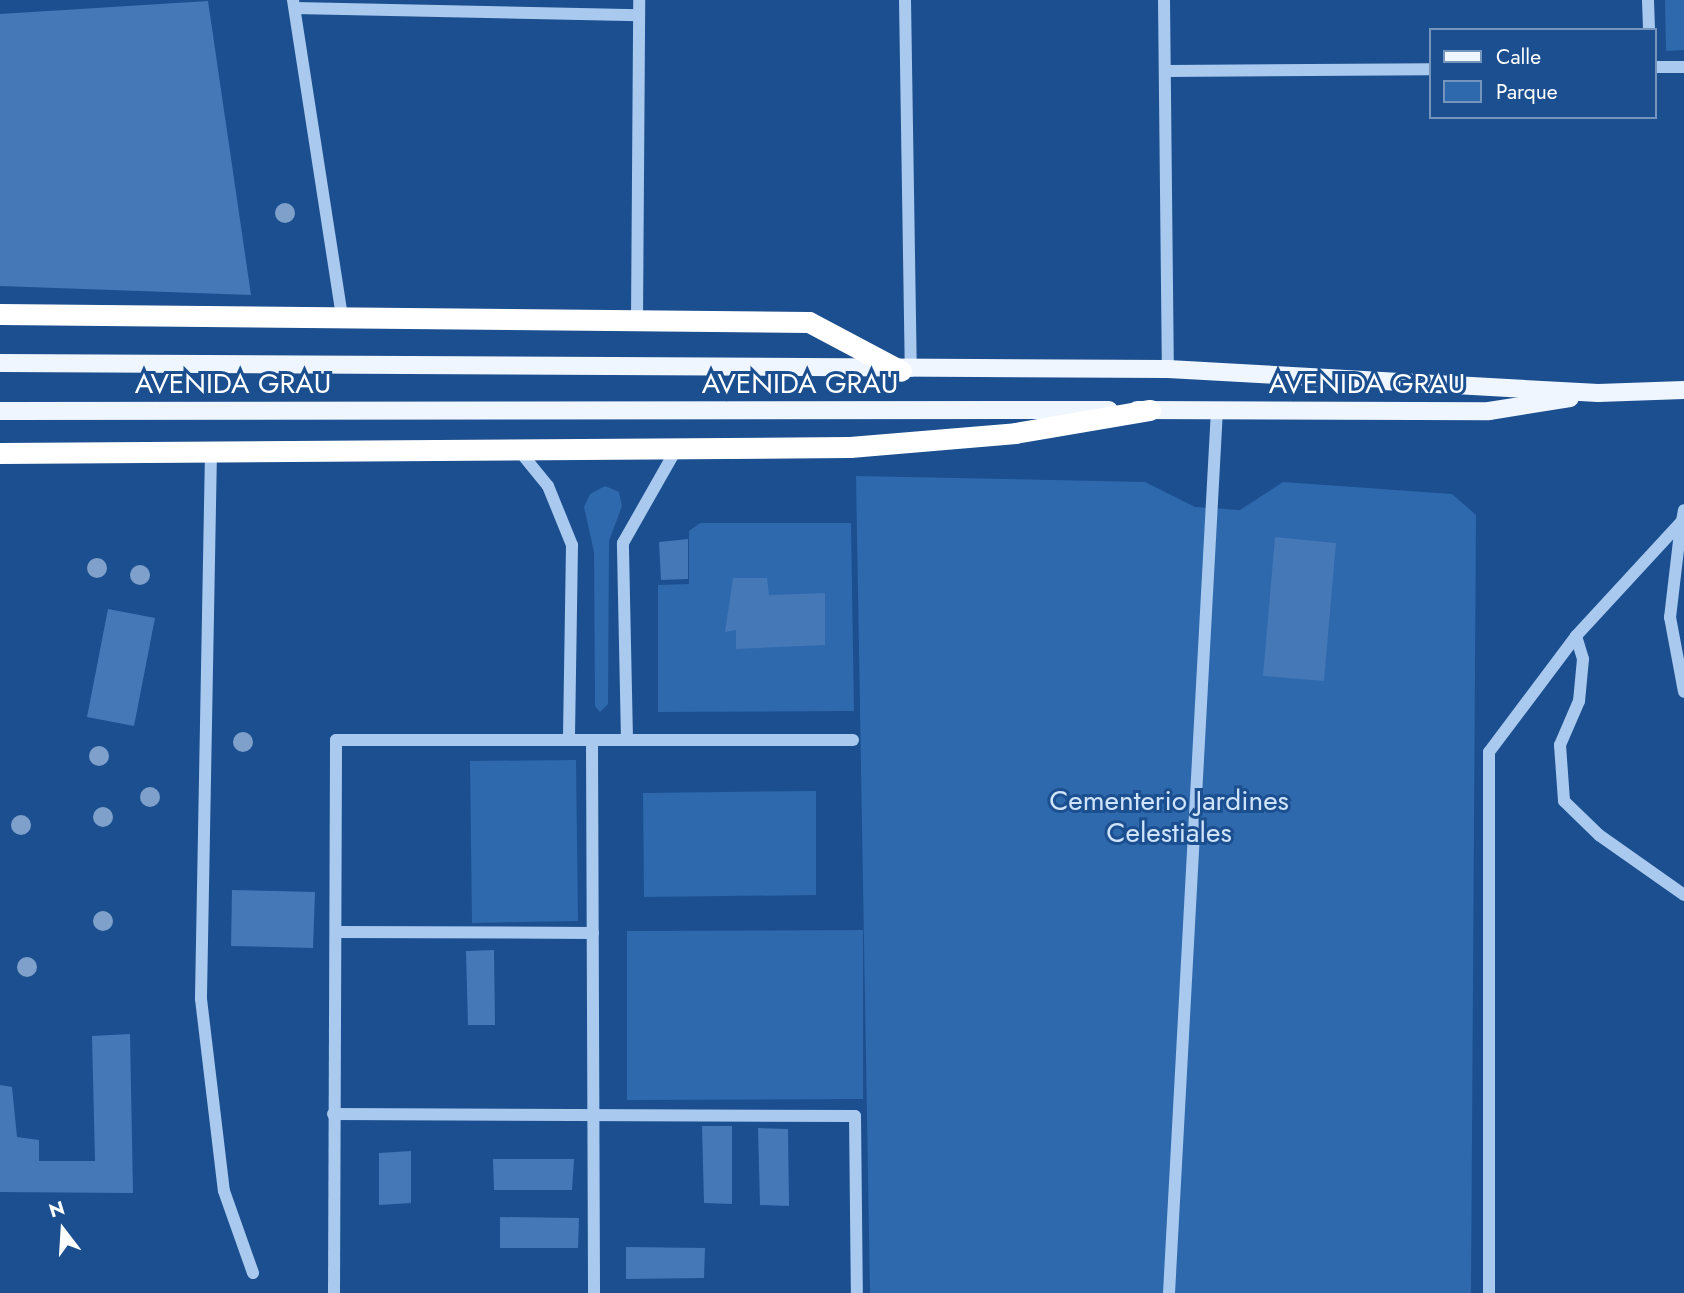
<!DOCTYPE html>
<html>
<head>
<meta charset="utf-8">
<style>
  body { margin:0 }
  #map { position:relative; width:1684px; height:1293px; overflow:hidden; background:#1b4f8f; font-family:Jost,sans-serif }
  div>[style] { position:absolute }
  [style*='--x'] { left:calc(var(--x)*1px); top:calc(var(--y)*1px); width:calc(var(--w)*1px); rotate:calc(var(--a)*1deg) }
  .green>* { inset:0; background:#2e69ad }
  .building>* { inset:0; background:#4478b7 }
  .minor>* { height:12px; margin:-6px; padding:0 6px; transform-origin:6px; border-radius:6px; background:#a9c9ee }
  .major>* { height:18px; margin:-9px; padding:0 9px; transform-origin:9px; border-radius:9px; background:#f0f6ff }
  .highway>* { height:21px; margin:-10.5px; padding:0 10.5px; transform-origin:10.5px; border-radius:10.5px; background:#fff }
  .trees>* { width:20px; height:20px; margin:-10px; border-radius:50%; background:#7ea0ca }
  span { translate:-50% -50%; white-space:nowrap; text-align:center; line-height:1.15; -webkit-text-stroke:6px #1b4f8f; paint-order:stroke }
  .street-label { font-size:28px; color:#fff }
  .park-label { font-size:28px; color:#cfe3fa }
  .legend { position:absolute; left:1429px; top:28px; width:228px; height:91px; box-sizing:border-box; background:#1b4f8f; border:2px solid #7695bc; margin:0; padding:9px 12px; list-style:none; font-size:21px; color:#fff }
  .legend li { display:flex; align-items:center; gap:14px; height:35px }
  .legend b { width:35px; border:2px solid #7695bc }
  .north { position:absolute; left:28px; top:1195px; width:70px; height:70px; -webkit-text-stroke:5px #1b4f8f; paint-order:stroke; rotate:343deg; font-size:19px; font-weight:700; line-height:28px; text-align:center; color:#fff }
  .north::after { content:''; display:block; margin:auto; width:24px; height:32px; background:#fff; clip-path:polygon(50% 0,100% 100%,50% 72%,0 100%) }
</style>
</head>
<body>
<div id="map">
  <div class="green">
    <div style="clip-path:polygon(1665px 0,1684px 0,1684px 50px,1666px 51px)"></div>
    <div style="clip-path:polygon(856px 476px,1145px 482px,1195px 507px,1240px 510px,1283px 482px,1452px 494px,1476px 515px,1471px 1293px,870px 1293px)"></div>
    <div style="clip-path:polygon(605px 486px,619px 492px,622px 506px,609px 541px,608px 704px,600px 712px,595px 706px,594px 552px,584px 507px,590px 494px)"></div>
    <div style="clip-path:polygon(700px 523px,851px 523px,854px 711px,658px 712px,658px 585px,689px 584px,689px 531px)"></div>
    <div style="clip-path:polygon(576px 760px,578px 921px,472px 923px,470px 761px)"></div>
    <div style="clip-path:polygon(816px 791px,816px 895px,644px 897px,643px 793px)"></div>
    <div style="clip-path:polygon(863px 930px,863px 1099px,627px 1100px,627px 931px)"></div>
  </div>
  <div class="building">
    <div style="clip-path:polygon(208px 1px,251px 295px,0 286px,0 14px)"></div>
    <div style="clip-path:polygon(1275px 537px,1336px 543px,1324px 681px,1263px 676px)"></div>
    <div style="clip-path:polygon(688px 539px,688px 579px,661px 580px,659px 542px)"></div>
    <div style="clip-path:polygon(733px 578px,767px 578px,769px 595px,825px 593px,825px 645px,736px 649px,736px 630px,725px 632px)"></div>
    <div style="clip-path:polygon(108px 609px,155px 618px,134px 726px,87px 717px)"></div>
    <div style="clip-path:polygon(232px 890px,315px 892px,313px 948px,231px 946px)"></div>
    <div style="clip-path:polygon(494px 950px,495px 1025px,468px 1025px,466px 951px)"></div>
    <div style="clip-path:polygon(130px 1034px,133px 1193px,0 1192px,0 1085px,12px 1087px,17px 1137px,39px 1140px,39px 1161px,95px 1161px,92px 1036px)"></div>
    <div style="clip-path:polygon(702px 1126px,732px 1126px,732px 1204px,704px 1203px)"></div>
    <div style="clip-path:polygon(758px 1128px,788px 1129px,789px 1206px,760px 1205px)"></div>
    <div style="clip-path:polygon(411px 1151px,411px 1203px,379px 1205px,379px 1153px)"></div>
    <div style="clip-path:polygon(493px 1159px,574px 1159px,572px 1190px,494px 1190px)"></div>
    <div style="clip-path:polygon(500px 1217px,579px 1218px,578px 1248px,500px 1248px)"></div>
    <div style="clip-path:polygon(626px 1247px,705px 1248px,704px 1278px,626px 1279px)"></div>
  </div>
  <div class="minor">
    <div style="--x:293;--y:0;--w:321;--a:81.2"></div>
    <div style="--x:905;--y:0;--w:371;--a:89.1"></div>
    <div style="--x:1164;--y:0;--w:369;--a:89.4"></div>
    <div style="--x:1648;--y:0;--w:30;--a:88"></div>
    <div style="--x:295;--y:8;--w:344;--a:1.2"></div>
    <div style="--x:1654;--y:67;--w:30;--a:0"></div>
    <div style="--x:1166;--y:71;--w:264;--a:-0.4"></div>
    <div style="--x:637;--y:320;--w:320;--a:-89.6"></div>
    <div style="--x:517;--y:448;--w:49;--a:50.8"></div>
    <div style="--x:548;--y:486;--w:64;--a:67.9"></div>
    <div style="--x:572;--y:545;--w:195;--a:90.9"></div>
    <div style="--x:211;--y:451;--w:548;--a:91.05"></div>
    <div style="--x:201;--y:999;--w:193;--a:83.2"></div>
    <div style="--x:224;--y:1191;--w:87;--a:70.5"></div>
    <div style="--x:1681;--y:524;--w:94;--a:96.7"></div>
    <div style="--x:1670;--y:617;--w:76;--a:79.4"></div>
    <div style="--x:1576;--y:636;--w:24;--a:73"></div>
    <div style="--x:1583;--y:659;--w:42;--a:95.4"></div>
    <div style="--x:1579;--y:701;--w:48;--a:113.4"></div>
    <div style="--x:1560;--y:745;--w:56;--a:85.9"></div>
    <div style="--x:1564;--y:801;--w:49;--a:44.2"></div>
    <div style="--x:1599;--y:835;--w:104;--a:35.2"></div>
    <div style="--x:592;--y:740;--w:553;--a:89.79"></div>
    <div style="--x:627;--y:740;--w:197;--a:-91.2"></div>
    <div style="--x:623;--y:543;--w:109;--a:-60.4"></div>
    <div style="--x:336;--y:932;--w:257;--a:0.2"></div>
    <div style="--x:333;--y:1114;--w:522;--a:0.22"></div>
    <div style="--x:855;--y:1116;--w:177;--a:89.4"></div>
    <div style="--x:334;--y:1293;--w:553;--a:-89.79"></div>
    <div style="--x:336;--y:740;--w:517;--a:0"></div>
    <div style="--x:1169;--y:1293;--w:885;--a:-86.89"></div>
    <div style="--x:1489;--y:1293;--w:541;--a:-90"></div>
    <div style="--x:1489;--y:752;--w:145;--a:-53.1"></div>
    <div style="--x:1576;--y:636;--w:156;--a:-47.3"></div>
    <div style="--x:1682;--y:521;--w:11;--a:-80"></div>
  </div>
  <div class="major">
    <div style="--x:0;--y:363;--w:1168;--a:0.29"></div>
    <div style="--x:1168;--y:369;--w:431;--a:3.2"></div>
    <div style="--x:1598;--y:393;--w:86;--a:-2"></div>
    <div style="--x:1137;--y:410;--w:352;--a:0.2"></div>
    <div style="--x:1489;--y:411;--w:82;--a:-9.1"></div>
    <div style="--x:0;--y:411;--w:1109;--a:-0.05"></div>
  </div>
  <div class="highway">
    <div style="--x:0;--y:314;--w:809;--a:0.57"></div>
    <div style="--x:809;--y:322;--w:104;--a:28"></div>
    <div style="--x:0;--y:453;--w:850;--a:-0.4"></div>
    <div style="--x:850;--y:447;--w:166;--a:-4.8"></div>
    <div style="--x:1015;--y:433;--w:137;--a:-9.7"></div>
  </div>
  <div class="trees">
    <div style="left:285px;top:213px"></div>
    <div style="left:97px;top:568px"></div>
    <div style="left:140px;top:575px"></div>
    <div style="left:243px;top:742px"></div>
    <div style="left:99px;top:756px"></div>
    <div style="left:150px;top:797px"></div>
    <div style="left:103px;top:817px"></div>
    <div style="left:21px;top:825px"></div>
    <div style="left:103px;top:921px"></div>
    <div style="left:27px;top:967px"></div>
  </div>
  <div class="street-label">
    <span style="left:233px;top:384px">AVENIDA GRAU</span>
    <span style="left:800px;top:384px">AVENIDA GRAU</span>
    <span style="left:1367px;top:384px">AVENIDA GRAU</span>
  </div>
  <div class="park-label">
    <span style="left:1169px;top:817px">Cementerio Jardines<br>Celestiales</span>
  </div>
  <ul class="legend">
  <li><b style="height:9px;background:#f0f6ff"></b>Calle</li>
  <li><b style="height:19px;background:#2e69ad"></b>Parque</li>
  </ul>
  <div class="north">N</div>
</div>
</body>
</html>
